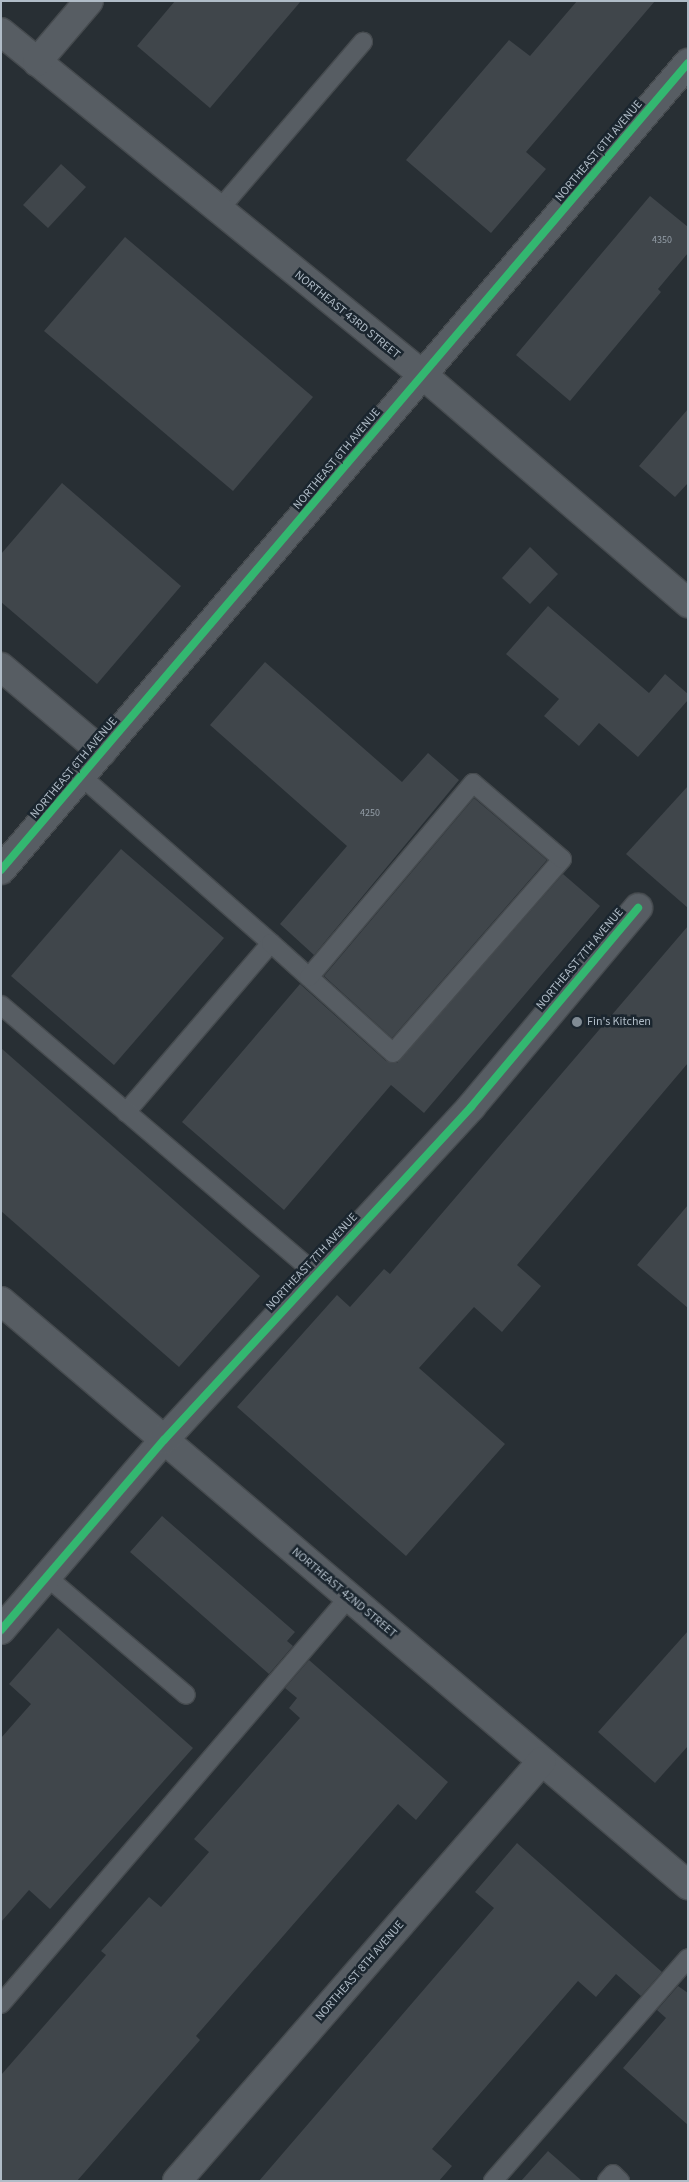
<!DOCTYPE html>
<html>
<head>
<meta charset="utf-8">
<style>
  body { margin:0 }
  #map { position:relative; width:689px; height:2182px; overflow:hidden; background:#282f34; font-family:"Source Sans 3",sans-serif }
  div>[style] { position:absolute }
  [style*='--x'] { left:calc(var(--x)*1px); top:calc(var(--y)*1px); width:calc(var(--w)*1px); rotate:calc(var(--a)*1deg) }
  .building>* { inset:0; background:#40464b }
  .roads { filter:drop-shadow(1px 0 #464b4f) drop-shadow(-1px 0 #464b4f) drop-shadow(0 1px #464b4f) drop-shadow(0 -1px #464b4f) }
  .service>* { height:18px; margin:-9px; padding:0 9px; transform-origin:9px; border-radius:9px; background:#575d63 }
  .minor>* { height:28px; margin:-14px; padding:0 14px; transform-origin:14px; border-radius:14px; background:#575d63 }
  .tertiary>* { height:28px; margin:-14px; padding:0 14px; transform-origin:14px; border-radius:14px; background:#575d63 }
  .cycleway>* { height:8px; margin:-4px; padding:0 4px; transform-origin:4px; border-radius:4px; background:#33b770 }
  .dots>* { width:14px; height:14px; translate:-50% -50%; box-sizing:border-box; border:2px solid #1b262f; border-radius:50% }
  span { translate:-50% -50%; white-space:nowrap; text-align:center; line-height:1.15; -webkit-text-stroke:5px #1b262f; paint-order:stroke }
  .number-label { font-size:10px; color:#949ea8 }
  .number-label span { -webkit-text-stroke-width:0 }
  .street-label { font-size:12px; color:#b0bcc7 }
  .poi-label { font-size:12px; color:#b0bcc7 }
  .left { translate:0 -50%; text-align:left }
  .frame { position:absolute; inset:0; border:2px solid #b0bcc7; pointer-events:none }
</style>
</head>
<body>
<div id="map">
  <div class="building">
    <div style="clip-path:polygon(175px 1px,301px 1px,210px 108px,137px 46px)"></div>
    <div style="clip-path:polygon(577px 1px,655px 1px,526px 152px,546px 169px,491px 233px,406px 160px,509px 40px,530px 56px)"></div>
    <div style="clip-path:polygon(61px 164px,86px 187px,48px 228px,23px 205px)"></div>
    <div style="clip-path:polygon(650px 196px,688px 227px,688px 253px,658px 289px,661px 292px,570px 401px,516px 355px)"></div>
    <div style="clip-path:polygon(125px 237px,313px 397px,233px 491px,44px 331px)"></div>
    <div style="clip-path:polygon(688px 409px,688px 483px,675px 497px,639px 466px)"></div>
    <div style="clip-path:polygon(62px 483px,181px 586px,97px 684px,1px 602px,1px 554px)"></div>
    <div style="clip-path:polygon(530px 547px,558px 574px,530px 604px,502px 578px)"></div>
    <div style="clip-path:polygon(548px 606px,649px 693px,665px 674px,688px 694px,688px 700px,638px 757px,599px 723px,579px 746px,544px 716px,559px 699px,506px 654px)"></div>
    <div style="clip-path:polygon(265px 662px,402px 782px,428px 753px,459px 780px,314px 955px,280px 924px,347px 846px,210px 725px)"></div>
    <div style="clip-path:polygon(688px 786px,688px 908px,626px 854px)"></div>
    <div style="clip-path:polygon(474px 798px,547px 860px,392px 1038px,324px 976px)"></div>
    <div style="clip-path:polygon(121px 849px,224px 938px,114px 1065px,11px 976px)"></div>
    <div style="clip-path:polygon(563px 874px,600px 906px,424px 1113px,391px 1085px,284px 1210px,182px 1122px,300px 984px,386px 1061px,397px 1063px)"></div>
    <div style="clip-path:polygon(688px 926px,688px 1063px,517px 1265px,541px 1286px,502px 1332px,474px 1307px,419px 1368px,505px 1444px,406px 1556px,237px 1407px,337px 1295px,350px 1307px,384px 1269px,390px 1274px)"></div>
    <div style="clip-path:polygon(1px 1048px,260px 1276px,179px 1367px,1px 1211px)"></div>
    <div style="clip-path:polygon(688px 1205px,688px 1308px,637px 1265px)"></div>
    <div style="clip-path:polygon(162px 1516px,295px 1632px,287px 1641px,293px 1646px,269px 1674px,130px 1552px)"></div>
    <div style="clip-path:polygon(58px 1628px,193px 1748px,50px 1909px,29px 1890px,1px 1922px,1px 1738px,31px 1704px,9px 1684px)"></div>
    <div style="clip-path:polygon(688px 1631px,688px 1746px,655px 1783px,598px 1732px)"></div>
    <div style="clip-path:polygon(309px 1660px,448px 1782px,416px 1820px,398px 1804px,196px 2036px,200px 2040px,77px 2181px,1px 2181px,1px 2075px,106px 1955px,101px 1951px,149px 1897px,161px 1907px,209px 1852px,194px 1839px,300px 1718px,289px 1708px,297px 1698px,285px 1688px)"></div>
    <div style="clip-path:polygon(517px 1843px,662px 1972px,641px 1996px,616px 1974px,596px 1997px,578px 1981px,432px 2149px,452px 2166px,439px 2181px,259px 2181px,494px 1908px,475px 1892px)"></div>
    <div style="clip-path:polygon(678px 1986px,688px 1993px,688px 2125px,623px 2068px,666px 2018px,657px 2010px)"></div>
    <div style="clip-path:polygon(548px 2151px,582px 2181px,521px 2181px)"></div>
  </div>
  <div class="roads">
    <div class="service">
      <div style="--x:218;--y:211;--w:223;--a:-49.4"></div>
      <div style="--x:81;--y:776;--w:253;--a:41.3"></div>
      <div style="--x:271;--y:943;--w:223;--a:130.6"></div>
      <div style="--x:271;--y:943;--w:164;--a:42"></div>
      <div style="--x:393;--y:1053;--w:257;--a:-48.9"></div>
      <div style="--x:562;--y:859;--w:117;--a:-139.5"></div>
      <div style="--x:473;--y:783;--w:254;--a:130.2"></div>
      <div style="--x:1;--y:1005;--w:414;--a:40.5"></div>
      <div style="--x:47;--y:1577;--w:182;--a:40.3"></div>
      <div style="--x:1;--y:2004;--w:535;--a:-49.47"></div>
      <div style="--x:493;--y:2181;--w:296;--a:-48.8"></div>
      <div style="--x:607;--y:2181;--w:9;--a:-49"></div>
      <div style="--x:613;--y:2174;--w:10;--a:45"></div>
    </div>
    <div class="minor">
      <div style="--x:1;--y:32;--w:544;--a:39.1"></div>
      <div style="--x:423;--y:375;--w:350;--a:40.7"></div>
      <div style="--x:37;--y:62;--w:80;--a:-49.6"></div>
      <div style="--x:1;--y:667;--w:132;--a:40.1"></div>
      <div style="--x:1;--y:1301;--w:902;--a:40.37"></div>
      <div style="--x:1;--y:1630;--w:250;--a:-49.4"></div>
      <div style="--x:164;--y:1440;--w:453;--a:-47.3"></div>
      <div style="--x:471;--y:1107;--w:260;--a:-50"></div>
      <div style="--x:177;--y:2181;--w:556;--a:-49.01"></div>
    </div>
    <div class="tertiary">
      <div style="--x:1;--y:870;--w:1060;--a:-49.59"></div>
    </div>
  </div>
  <div class="cycleway">
    <div style="--x:1;--y:870;--w:1060;--a:-49.59"></div>
    <div style="--x:1;--y:1630;--w:250;--a:-49.4"></div>
    <div style="--x:164;--y:1440;--w:453;--a:-47.3"></div>
    <div style="--x:471;--y:1107;--w:260;--a:-50"></div>
  </div>
  <div class="dots">
    <div style="left:577px;top:1022px;background:#808b94"></div>
  </div>
  <div class="number-label">
    <span style="left:662px;top:241px">4350</span>
    <span style="left:370px;top:814px">4250</span>
  </div>
  <div class="street-label">
    <span style="left:599px;top:151px;rotate:-50deg">NORTHEAST 6TH AVENUE</span>
    <span style="left:347px;top:315px;rotate:39deg">NORTHEAST 43RD STREET</span>
    <span style="left:337px;top:459px;rotate:-50deg">NORTHEAST 6TH AVENUE</span>
    <span style="left:74px;top:768px;rotate:-50deg">NORTHEAST 6TH AVENUE</span>
    <span style="left:580px;top:959px;rotate:-50deg">NORTHEAST 7TH AVENUE</span>
    <span style="left:312px;top:1262px;rotate:-47deg">NORTHEAST 7TH AVENUE</span>
    <span style="left:344px;top:1593px;rotate:40deg">NORTHEAST 42ND STREET</span>
    <span style="left:360px;top:1971px;rotate:-49deg">NORTHEAST 8TH AVENUE</span>
  </div>
  <div class="poi-label">
    <span class="left" style="left:587px;top:1022px">Fin's Kitchen</span>
  </div>
  <div class="frame"></div>
</div>
</body>
</html>
